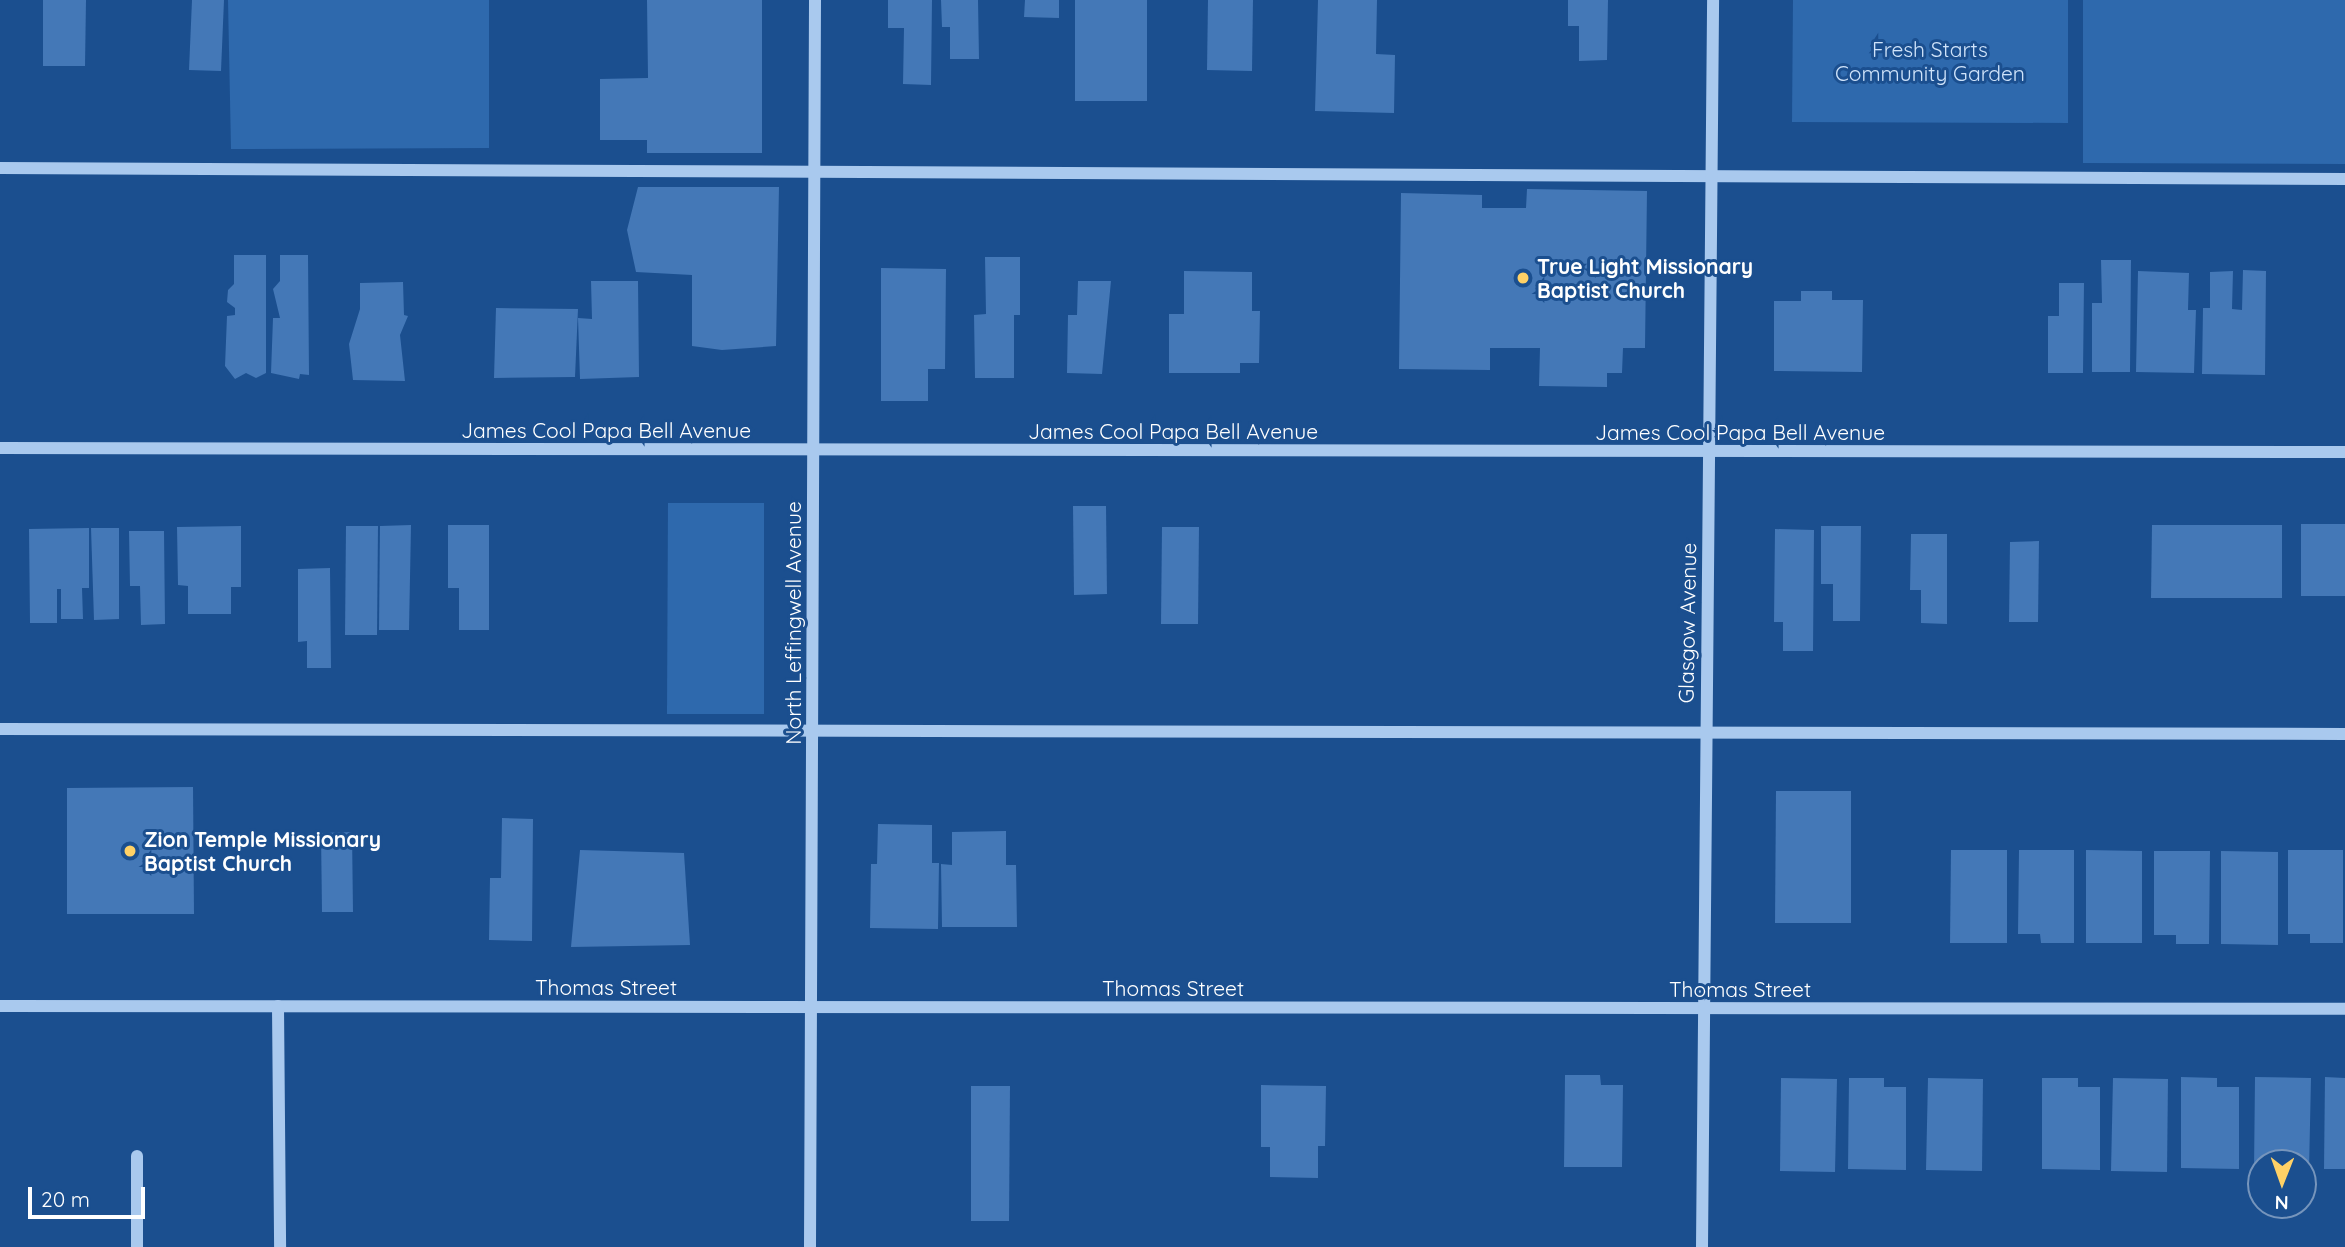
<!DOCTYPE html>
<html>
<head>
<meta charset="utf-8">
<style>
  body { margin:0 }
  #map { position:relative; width:2345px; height:1247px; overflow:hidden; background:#1b4f8f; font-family:Quicksand,sans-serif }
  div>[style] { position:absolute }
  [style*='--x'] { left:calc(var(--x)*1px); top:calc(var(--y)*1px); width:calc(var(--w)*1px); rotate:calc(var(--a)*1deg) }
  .green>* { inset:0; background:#2e69ad }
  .building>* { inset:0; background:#4478b7 }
  .minor>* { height:12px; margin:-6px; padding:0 6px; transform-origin:6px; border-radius:6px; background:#a9c9ee }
  .dots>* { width:19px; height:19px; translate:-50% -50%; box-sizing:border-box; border:4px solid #1b4f8f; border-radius:50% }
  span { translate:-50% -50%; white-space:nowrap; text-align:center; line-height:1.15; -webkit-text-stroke:6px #1b4f8f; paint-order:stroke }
  .park-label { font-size:21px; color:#cfe3fa }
  .poi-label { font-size:21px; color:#fff; font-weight:700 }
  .left { translate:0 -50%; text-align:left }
  .street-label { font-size:21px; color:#fff }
  .north { position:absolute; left:2247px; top:1149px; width:70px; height:70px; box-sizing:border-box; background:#1b4f8f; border:2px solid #7695bc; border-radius:50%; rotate:181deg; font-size:19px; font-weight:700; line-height:28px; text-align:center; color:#fff }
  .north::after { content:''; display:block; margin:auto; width:24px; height:32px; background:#ffd166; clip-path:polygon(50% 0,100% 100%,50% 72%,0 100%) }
  .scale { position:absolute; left:28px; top:1187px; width:117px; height:32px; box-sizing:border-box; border:4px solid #fff; border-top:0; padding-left:9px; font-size:21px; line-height:24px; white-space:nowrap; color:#fff; -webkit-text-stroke:5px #1b4f8f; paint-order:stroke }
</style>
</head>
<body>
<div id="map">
  <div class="green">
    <div style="clip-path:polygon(228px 0,489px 0,489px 148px,231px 149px)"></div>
    <div style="clip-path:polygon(1793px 0,2068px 0,2068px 123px,1792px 122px)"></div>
    <div style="clip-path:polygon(2083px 0,2345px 0,2345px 164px,2083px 163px)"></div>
    <div style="clip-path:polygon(668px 503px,764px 503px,764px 714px,667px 714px)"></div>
  </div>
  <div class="building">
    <div style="clip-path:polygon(43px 0,86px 0,85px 66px,43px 66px)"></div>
    <div style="clip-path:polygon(192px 0,224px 0,221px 71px,189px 70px)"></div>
    <div style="clip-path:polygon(647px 0,762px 0,762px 153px,647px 153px,647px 140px,600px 140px,600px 79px,648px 78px)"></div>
    <div style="clip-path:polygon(888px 0,932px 0,931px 85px,903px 84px,904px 28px,888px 28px)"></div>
    <div style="clip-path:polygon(941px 0,978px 0,979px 59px,950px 59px,950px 27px,942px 27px)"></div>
    <div style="clip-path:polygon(1025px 0,1059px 0,1059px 18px,1024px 17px)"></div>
    <div style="clip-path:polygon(1075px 0,1147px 0,1147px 101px,1075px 101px)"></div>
    <div style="clip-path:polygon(1208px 0,1253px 0,1252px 71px,1207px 70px)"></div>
    <div style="clip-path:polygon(1318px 0,1377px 0,1376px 54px,1395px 55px,1394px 113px,1315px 111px)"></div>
    <div style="clip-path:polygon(1568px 0,1608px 0,1607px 60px,1579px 61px,1579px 26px,1568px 26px)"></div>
    <div style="clip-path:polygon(638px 187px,779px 187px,776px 346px,722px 350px,692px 346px,692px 275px,636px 272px,627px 230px)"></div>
    <div style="clip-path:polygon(1527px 189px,1647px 191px,1645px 348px,1623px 348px,1622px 373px,1607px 373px,1607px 387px,1539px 386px,1540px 348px,1490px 348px,1490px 370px,1399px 369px,1401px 193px,1482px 195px,1482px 208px,1526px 208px)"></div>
    <div style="clip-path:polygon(234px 255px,266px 255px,266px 373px,256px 378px,246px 373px,235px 379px,225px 366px,227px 316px,235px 315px,235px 308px,227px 302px,228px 290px,234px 284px)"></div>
    <div style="clip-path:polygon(280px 255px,308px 255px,309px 375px,300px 374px,299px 379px,271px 373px,273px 318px,280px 318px,273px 289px,280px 281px)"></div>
    <div style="clip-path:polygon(985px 257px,1020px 257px,1020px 315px,1014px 315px,1014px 378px,975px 378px,974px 315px,986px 314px)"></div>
    <div style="clip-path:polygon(2101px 260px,2131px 260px,2130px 372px,2092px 372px,2092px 303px,2102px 303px)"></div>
    <div style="clip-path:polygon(881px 268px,946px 269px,945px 369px,928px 369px,928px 401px,881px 401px)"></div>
    <div style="clip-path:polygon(2243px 270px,2266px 271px,2265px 375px,2202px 374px,2203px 308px,2210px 308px,2210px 272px,2233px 271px,2232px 309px,2242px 310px)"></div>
    <div style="clip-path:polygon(1184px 271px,1252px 272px,1252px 311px,1260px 311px,1259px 363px,1240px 363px,1240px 373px,1169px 373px,1169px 314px,1184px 314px)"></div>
    <div style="clip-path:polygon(2138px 271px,2189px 273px,2188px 310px,2196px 310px,2194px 373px,2136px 372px)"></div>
    <div style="clip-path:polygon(591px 281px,638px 281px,639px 377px,580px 379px,578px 318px,592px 319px)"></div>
    <div style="clip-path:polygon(1078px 281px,1111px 281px,1102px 374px,1067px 373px,1068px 315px,1077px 315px)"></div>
    <div style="clip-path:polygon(403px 282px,404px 315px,408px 316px,400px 335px,405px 381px,353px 380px,349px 344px,360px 309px,360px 283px)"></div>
    <div style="clip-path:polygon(2059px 283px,2084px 283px,2083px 373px,2048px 373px,2048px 316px,2059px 316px)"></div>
    <div style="clip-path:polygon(1801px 291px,1832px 291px,1832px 300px,1863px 300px,1862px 372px,1774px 371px,1774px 301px,1801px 301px)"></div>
    <div style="clip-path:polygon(496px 308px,578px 309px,575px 377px,494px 378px)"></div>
    <div style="clip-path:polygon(1073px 506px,1106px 506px,1107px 594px,1074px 595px)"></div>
    <div style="clip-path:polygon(2301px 524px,2345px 524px,2345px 596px,2301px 596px)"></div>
    <div style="clip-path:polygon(411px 525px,409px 630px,379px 630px,380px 526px)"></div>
    <div style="clip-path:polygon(448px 525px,489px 525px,489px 630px,459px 630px,459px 588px,448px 588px)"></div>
    <div style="clip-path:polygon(2152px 525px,2282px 525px,2282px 598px,2151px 598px)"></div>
    <div style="clip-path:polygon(241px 526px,241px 587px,231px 587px,231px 614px,188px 614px,188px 586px,178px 585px,177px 527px)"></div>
    <div style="clip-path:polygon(346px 526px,378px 526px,377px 635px,345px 635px)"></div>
    <div style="clip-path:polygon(1821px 526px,1861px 526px,1860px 621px,1833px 621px,1833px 584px,1821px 584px)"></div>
    <div style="clip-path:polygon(1162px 527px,1199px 527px,1198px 624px,1161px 624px)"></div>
    <div style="clip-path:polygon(89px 528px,89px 588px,82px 588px,83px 619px,61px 619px,61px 589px,57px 589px,57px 623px,30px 623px,29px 529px)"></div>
    <div style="clip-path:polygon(91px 528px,119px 528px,119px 619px,94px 620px)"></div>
    <div style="clip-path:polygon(1775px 529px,1814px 530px,1813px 651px,1783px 651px,1783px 622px,1774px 622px)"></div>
    <div style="clip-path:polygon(129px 531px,164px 531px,165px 624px,141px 625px,140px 586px,130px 586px)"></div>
    <div style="clip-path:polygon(1911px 534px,1947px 534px,1947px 624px,1921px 623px,1921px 590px,1910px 590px)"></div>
    <div style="clip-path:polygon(2039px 541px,2038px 622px,2009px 622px,2010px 542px)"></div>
    <div style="clip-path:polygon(330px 568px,331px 668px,307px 668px,307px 641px,298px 642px,298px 569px)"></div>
    <div style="clip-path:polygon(193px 787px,194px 914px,67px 914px,67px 788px)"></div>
    <div style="clip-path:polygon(1776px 791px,1851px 791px,1851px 923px,1775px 923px)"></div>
    <div style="clip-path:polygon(502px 818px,533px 819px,532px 941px,489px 940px,490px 878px,501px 878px)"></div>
    <div style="clip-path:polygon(878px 824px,932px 825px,932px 863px,939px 863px,938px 929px,870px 928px,871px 864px,877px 864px)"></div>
    <div style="clip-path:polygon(1006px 831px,1006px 865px,1016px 865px,1017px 927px,942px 927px,941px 864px,952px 865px,952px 832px)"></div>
    <div style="clip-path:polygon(352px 832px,353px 912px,322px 912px,321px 833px)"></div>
    <div style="clip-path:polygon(580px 850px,684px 853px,690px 945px,571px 947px)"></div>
    <div style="clip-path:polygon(1951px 850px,2007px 850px,2007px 943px,1950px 943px)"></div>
    <div style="clip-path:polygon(2019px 850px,2074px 850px,2074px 943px,2041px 943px,2040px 934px,2018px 934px)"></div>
    <div style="clip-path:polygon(2086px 850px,2142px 851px,2142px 943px,2086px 943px)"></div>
    <div style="clip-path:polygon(2288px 850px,2343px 850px,2343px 943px,2310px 943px,2310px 934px,2288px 934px)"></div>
    <div style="clip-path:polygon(2154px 851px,2210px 851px,2209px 944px,2176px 944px,2176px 935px,2154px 935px)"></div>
    <div style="clip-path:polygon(2221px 851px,2278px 852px,2278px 945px,2221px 944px)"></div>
    <div style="clip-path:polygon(1565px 1075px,1600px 1075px,1601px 1085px,1623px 1085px,1622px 1167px,1564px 1167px)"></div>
    <div style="clip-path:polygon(2181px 1077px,2217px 1078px,2217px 1087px,2239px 1087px,2239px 1169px,2181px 1168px)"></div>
    <div style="clip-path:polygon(2255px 1077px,2311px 1078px,2309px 1171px,2303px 1171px,2303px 1163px,2261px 1163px,2261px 1170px,2254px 1170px)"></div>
    <div style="clip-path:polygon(2325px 1077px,2345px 1078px,2345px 1169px,2324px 1169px)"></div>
    <div style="clip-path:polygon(1781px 1078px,1837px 1079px,1835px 1172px,1780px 1171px)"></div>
    <div style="clip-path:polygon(1849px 1078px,1884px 1078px,1884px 1087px,1906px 1087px,1906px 1170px,1848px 1169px)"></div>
    <div style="clip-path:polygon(1928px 1078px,1983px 1079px,1982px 1171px,1926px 1170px)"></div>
    <div style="clip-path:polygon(2042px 1078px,2078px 1078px,2078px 1087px,2100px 1087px,2100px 1170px,2042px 1169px)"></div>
    <div style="clip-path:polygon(2113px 1078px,2168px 1079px,2167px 1172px,2111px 1171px)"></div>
    <div style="clip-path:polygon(1261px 1085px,1326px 1086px,1325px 1146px,1318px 1146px,1318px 1178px,1270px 1177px,1270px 1147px,1261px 1147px)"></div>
    <div style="clip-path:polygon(971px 1086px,1010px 1086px,1009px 1221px,971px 1221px)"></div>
  </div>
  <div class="minor">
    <div style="--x:0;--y:168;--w:2345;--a:0.27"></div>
    <div style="--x:0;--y:448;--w:2345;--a:0.1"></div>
    <div style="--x:0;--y:729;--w:2345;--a:0.12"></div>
    <div style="--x:0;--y:1006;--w:2345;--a:0.07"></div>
    <div style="--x:278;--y:1006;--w:241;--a:89.5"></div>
    <div style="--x:137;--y:1247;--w:91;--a:-90"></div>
    <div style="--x:810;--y:1247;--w:1247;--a:-89.77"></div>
    <div style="--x:1702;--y:1247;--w:1247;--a:-89.49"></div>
  </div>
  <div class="dots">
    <div style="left:1523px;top:278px;background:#ffd166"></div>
    <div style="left:130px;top:851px;background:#ffd166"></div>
  </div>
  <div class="park-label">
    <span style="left:1930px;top:61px">Fresh Starts<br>Community Garden</span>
  </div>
  <div class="poi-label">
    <span class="left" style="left:1537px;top:278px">True Light Missionary<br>Baptist Church</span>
    <span class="left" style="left:144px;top:851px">Zion Temple Missionary<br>Baptist Church</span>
  </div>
  <div class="street-label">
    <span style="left:606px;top:430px">James Cool Papa Bell Avenue</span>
    <span style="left:1173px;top:431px">James Cool Papa Bell Avenue</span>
    <span style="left:1740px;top:432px">James Cool Papa Bell Avenue</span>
    <span style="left:793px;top:623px;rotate:-90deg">North Leffingwell Avenue</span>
    <span style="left:1687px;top:623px;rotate:-89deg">Glasgow Avenue</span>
    <span style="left:606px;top:987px">Thomas Street</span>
    <span style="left:1173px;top:988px">Thomas Street</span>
    <span style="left:1740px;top:989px">Thomas Street</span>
  </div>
  <div class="north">N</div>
  <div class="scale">20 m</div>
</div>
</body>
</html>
